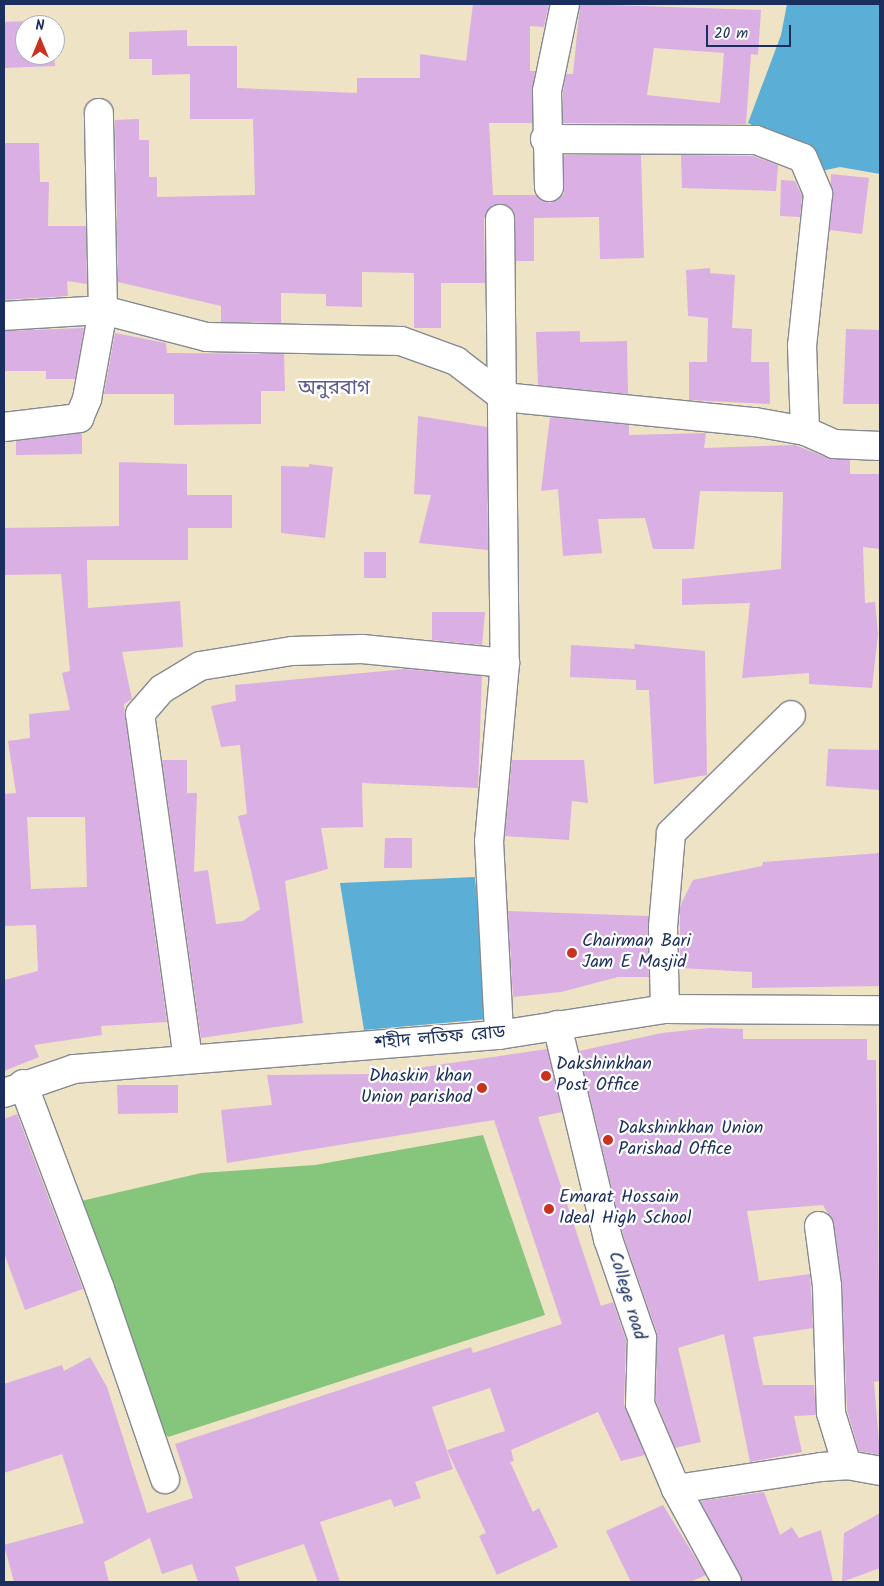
<!DOCTYPE html>
<html>
<head>
<meta charset="utf-8">
<style>
  body { margin:0 }
  #map { position:relative; width:884px; height:1586px; overflow:hidden; background:#efe3c5; font-family:Kalam,"Noto Sans Bengali",sans-serif }
  div>[style] { position:absolute }
  [style*='--x'] { left:calc(var(--x)*1px); top:calc(var(--y)*1px); width:calc(var(--w)*1px); rotate:calc(var(--a)*1deg) }
  .green>* { inset:0; background:#85c57c }
  .water>* { inset:0; background:#5bafd7 }
  .building>* { inset:0; background:#daafe3 }
  .roads { filter:drop-shadow(1px 0 #858992) drop-shadow(-1px 0 #858992) drop-shadow(0 1px #858992) drop-shadow(0 -1px #858992) }
  .minor>* { height:28px; margin:-14px; padding:0 14px; transform-origin:14px; border-radius:14px; background:#fff }
  .dots>* { width:14px; height:14px; translate:-50% -50%; box-sizing:border-box; border:2px solid #fff; border-radius:50% }
  span { translate:-50% -50%; white-space:nowrap; text-align:center; line-height:1.15; -webkit-text-stroke:4.5px #fff; paint-order:stroke }
  .poi-label { font-size:18px; color:#1b2f5e }
  .left { translate:0 -50%; text-align:left }
  .right { translate:-100% -50%; text-align:right }
  .street-label { font-size:18px; color:#1b2f5e }
  .quarter-label { font-size:20px; color:#5e5c8d }
  .frame { position:absolute; inset:0; border:5px solid #1b2f5e; pointer-events:none }
  .north { position:absolute; left:15px; top:15px; width:50px; height:50px; box-sizing:border-box; background:#fff; border:1px solid #a4acbf; border-radius:50%; rotate:0deg; font-size:14px; font-weight:700; line-height:20px; text-align:center; color:#1b2f5e }
  .north::after { content:''; display:block; margin:auto; width:18px; height:22px; background:#c8321e; clip-path:polygon(50% 0,100% 100%,50% 72%,0 100%) }
  .scale { position:absolute; left:706px; top:25px; width:85px; height:22px; box-sizing:border-box; border:2px solid #1b2f5e; border-top:0; padding-left:6px; font-size:15px; line-height:18px; white-space:nowrap; color:#1b2f5e; -webkit-text-stroke:4px #fff; paint-order:stroke }
</style>
</head>
<body>
<div id="map">
  <div class="green">
    <div style="clip-path:polygon(483px 1135px,545px 1315px,168px 1437px,155px 1423px,77px 1202px,201px 1173px,315px 1165px)"></div>
  </div>
  <div class="water">
    <div style="clip-path:polygon(787px 4px,880px 4px,880px 174px,840px 167px,812px 173px,774px 135px,748px 123px,781px 35px)"></div>
    <div style="clip-path:polygon(475px 877px,488px 1019px,364px 1030px,340px 883px)"></div>
  </div>
  <div class="building">
    <div style="clip-path:polygon(473px 4px,549px 4px,544px 27px,530px 26px,530px 71px,535px 71px,532px 123px,489px 123px,493px 195px,535px 195px,550px 203px,564px 194px,564px 155px,641px 155px,644px 258px,600px 259px,599px 217px,534px 218px,534px 261px,516px 261px,514px 211px,507px 205px,492px 205px,484px 219px,485px 283px,441px 283px,441px 328px,414px 328px,414px 273px,362px 272px,362px 307px,326px 306px,326px 294px,281px 293px,281px 323px,221px 322px,221px 306px,118px 282px,115px 120px,139px 119px,139px 140px,149px 140px,149px 177px,157px 177px,157px 197px,255px 195px,253px 119px,190px 119px,190px 74px,152px 75px,152px 59px,129px 59px,129px 32px,187px 30px,187px 46px,237px 46px,237px 88px,357px 93px,357px 78px,420px 78px,420px 54px,466px 61px)"></div>
    <div style="clip-path:polygon(evenodd,580px 4px,761px 10px,758px 55px,751px 54px,746px 124px,563px 123px,563px 92px,566px 74px,573px 74px,580px 4px,654px 48px,724px 53px,720px 103px,647px 95px,654px 48px)"></div>
    <div style="clip-path:polygon(52px 20px,53px 25px,25px 25px,25px 55px,54px 55px,55px 66px,4px 68px,4px 22px)"></div>
    <div style="clip-path:polygon(4px 143px,39px 143px,40px 182px,49px 182px,48px 226px,86px 226px,87px 284px,67px 281px,68px 296px,4px 300px)"></div>
    <div style="clip-path:polygon(681px 155px,753px 156px,778px 165px,776px 191px,682px 188px)"></div>
    <div style="clip-path:polygon(831px 174px,869px 178px,862px 234px,830px 230px)"></div>
    <div style="clip-path:polygon(781px 180px,795px 181px,802px 196px,800px 217px,780px 216px)"></div>
    <div style="clip-path:polygon(710px 268px,710px 273px,735px 275px,732px 328px,752px 329px,751px 362px,769px 362px,770px 404px,689px 400px,689px 362px,707px 362px,708px 318px,688px 316px,686px 270px)"></div>
    <div style="clip-path:polygon(84px 328px,75px 379px,46px 379px,46px 371px,4px 371px,4px 331px)"></div>
    <div style="clip-path:polygon(846px 329px,880px 330px,880px 404px,843px 404px)"></div>
    <div style="clip-path:polygon(580px 331px,580px 342px,627px 341px,628px 394px,538px 385px,536px 332px)"></div>
    <div style="clip-path:polygon(115px 333px,166px 343px,167px 353px,284px 354px,285px 391px,261px 391px,261px 424px,174px 425px,174px 394px,104px 394px)"></div>
    <div style="clip-path:polygon(418px 416px,487px 427px,488px 550px,419px 543px,431px 495px,414px 494px)"></div>
    <div style="clip-path:polygon(550px 417px,629px 425px,629px 435px,706px 433px,704px 448px,795px 445px,828px 458px,850px 460px,850px 474px,880px 474px,880px 549px,863px 547px,865px 603px,875px 602px,878px 634px,872px 688px,809px 684px,809px 673px,742px 678px,750px 603px,682px 605px,682px 579px,781px 569px,783px 492px,700px 491px,694px 549px,653px 549px,645px 518px,598px 519px,602px 553px,563px 556px,558px 489px,541px 491px)"></div>
    <div style="clip-path:polygon(82px 433px,82px 454px,16px 455px,16px 441px)"></div>
    <div style="clip-path:polygon(evenodd,119px 462px,187px 464px,187px 495px,232px 495px,232px 528px,188px 528px,188px 560px,87px 560px,88px 608px,180px 601px,183px 647px,122px 652px,132px 699px,124px 704px,125px 716px,167px 1022px,101px 1026px,102px 1035px,34px 1045px,39px 1057px,4px 1071px,4px 980px,38px 971px,36px 925px,4px 926px,4px 794px,16px 793px,8px 741px,30px 738px,29px 714px,70px 710px,62px 673px,70px 671px,61px 574px,4px 575px,4px 528px,119px 526px,119px 462px,27px 817px,85px 817px,87px 887px,31px 889px,27px 817px)"></div>
    <div style="clip-path:polygon(309px 464px,333px 467px,325px 538px,281px 533px,281px 466px,309px 467px)"></div>
    <div style="clip-path:polygon(364px 552px,386px 552px,386px 578px,364px 578px)"></div>
    <div style="clip-path:polygon(432px 612px,485px 612px,482px 645px,432px 640px)"></div>
    <div style="clip-path:polygon(634px 644px,705px 651px,707px 775px,654px 784px,649px 690px,636px 690px,636px 680px,570px 677px,571px 645px,635px 649px)"></div>
    <div style="clip-path:polygon(405px 669px,482px 676px,478px 788px,362px 783px,363px 827px,321px 828px,328px 869px,285px 881px,303px 1023px,201px 1038px,162px 760px,187px 760px,187px 793px,197px 793px,194px 872px,208px 870px,216px 924px,243px 921px,260px 909px,238px 816px,247px 814px,240px 745px,221px 747px,211px 706px,236px 701px,235px 685px)"></div>
    <div style="clip-path:polygon(828px 749px,880px 750px,880px 790px,826px 786px)"></div>
    <div style="clip-path:polygon(512px 760px,584px 760px,588px 803px,572px 801px,569px 840px,505px 836px)"></div>
    <div style="clip-path:polygon(385px 838px,412px 838px,412px 868px,384px 868px)"></div>
    <div style="clip-path:polygon(880px 853px,880px 986px,752px 988px,752px 972px,680px 968px,680px 906px,693px 880px,762px 866px,763px 862px)"></div>
    <div style="clip-path:polygon(508px 911px,648px 916px,649px 977px,618px 977px,561px 992px,513px 997px)"></div>
    <div style="clip-path:polygon(709px 1028px,743px 1029px,743px 1039px,867px 1039px,867px 1060px,876px 1060px,880px 1381px,874px 1382px,880px 1455px,859px 1451px,847px 1410px,842px 1284px,834px 1224px,823px 1205px,747px 1211px,759px 1281px,810px 1274px,813px 1328px,753px 1337px,763px 1385px,814px 1385px,816px 1415px,794px 1416px,802px 1452px,750px 1462px,724px 1334px,678px 1348px,701px 1442px,675px 1448px,656px 1401px,657px 1333px,623px 1235px,579px 1051px,662px 1033px)"></div>
    <div style="clip-path:polygon(547px 1049px,562px 1112px,538px 1117px,601px 1306px,613px 1302px,626px 1340px,624px 1404px,645px 1455px,621px 1461px,598px 1412px,511px 1450px,514px 1461px,510px 1462px,533px 1512px,539px 1508px,558px 1547px,497px 1575px,479px 1536px,486px 1533px,447px 1450px,505px 1431px,490px 1388px,432px 1407px,453px 1469px,415px 1482px,421px 1498px,394px 1507px,391px 1499px,320px 1522px,340px 1582px,318px 1582px,304px 1544px,235px 1567px,240px 1582px,198px 1582px,192px 1564px,162px 1574px,150px 1538px,104px 1562px,109px 1582px,14px 1582px,4px 1545px,84px 1523px,62px 1454px,4px 1473px,4px 1384px,62px 1365px,64px 1371px,90px 1357px,107px 1387px,147px 1513px,193px 1498px,175px 1444px,471px 1347px,473px 1353px,562px 1324px,494px 1120px,227px 1163px,221px 1110px,272px 1105px,267px 1075px,376px 1074px)"></div>
    <div style="clip-path:polygon(117px 1085px,178px 1085px,178px 1113px,118px 1114px)"></div>
    <div style="clip-path:polygon(17px 1114px,83px 1289px,25px 1310px,4px 1253px,4px 1119px)"></div>
    <div style="clip-path:polygon(764px 1492px,780px 1535px,792px 1527px,799px 1538px,821px 1530px,833px 1582px,743px 1582px,700px 1501px)"></div>
    <div style="clip-path:polygon(663px 1505px,706px 1575px,690px 1582px,631px 1582px,606px 1531px)"></div>
    <div style="clip-path:polygon(880px 1513px,880px 1568px,842px 1582px,844px 1533px)"></div>
  </div>
  <div class="roads">
    <div class="minor">
      <div style="--x:545;--y:139;--w:211;--a:0.3"></div>
      <div style="--x:756;--y:140;--w:50;--a:21"></div>
      <div style="--x:803;--y:158;--w:39;--a:67"></div>
      <div style="--x:818;--y:194;--w:152;--a:96"></div>
      <div style="--x:802;--y:345;--w:86;--a:88"></div>
      <div style="--x:549;--y:187;--w:96;--a:-91.2"></div>
      <div style="--x:547;--y:91;--w:89;--a:-78.3"></div>
      <div style="--x:500;--y:219;--w:444;--a:89.4"></div>
      <div style="--x:4;--y:316;--w:99;--a:-3.5"></div>
      <div style="--x:103;--y:310;--w:197;--a:-91.2"></div>
      <div style="--x:4;--y:427;--w:76;--a:-6.8"></div>
      <div style="--x:79;--y:418;--w:21;--a:-67"></div>
      <div style="--x:87;--y:399;--w:90;--a:-79.8"></div>
      <div style="--x:103;--y:310;--w:107;--a:14.6"></div>
      <div style="--x:207;--y:337;--w:194;--a:1.2"></div>
      <div style="--x:401;--y:341;--w:59;--a:20"></div>
      <div style="--x:456;--y:361;--w:59;--a:37.5"></div>
      <div style="--x:503;--y:397;--w:253;--a:5.7"></div>
      <div style="--x:755;--y:422;--w:51;--a:10.2"></div>
      <div style="--x:805;--y:431;--w:32;--a:24"></div>
      <div style="--x:834;--y:444;--w:46;--a:2.5"></div>
      <div style="--x:665;--y:1009;--w:82;--a:-91.4"></div>
      <div style="--x:663;--y:927;--w:94;--a:-85.1"></div>
      <div style="--x:671;--y:833;--w:168;--a:-44.5"></div>
      <div style="--x:557;--y:1025;--w:220;--a:76.6"></div>
      <div style="--x:608;--y:1239;--w:105;--a:71"></div>
      <div style="--x:642;--y:1338;--w:66;--a:91.7"></div>
      <div style="--x:640;--y:1404;--w:92;--a:67"></div>
      <div style="--x:676;--y:1489;--w:106;--a:61.3"></div>
      <div style="--x:188;--y:1059;--w:348;--a:-97.9"></div>
      <div style="--x:140;--y:714;--w:33;--a:-49"></div>
      <div style="--x:162;--y:689;--w:44;--a:-31.2"></div>
      <div style="--x:200;--y:666;--w:93;--a:-9.3"></div>
      <div style="--x:292;--y:651;--w:70;--a:-1.6"></div>
      <div style="--x:362;--y:649;--w:144;--a:5.6"></div>
      <div style="--x:505;--y:663;--w:179;--a:95.1"></div>
      <div style="--x:489;--y:841;--w:194;--a:87"></div>
      <div style="--x:23;--y:1084;--w:219;--a:69.4"></div>
      <div style="--x:100;--y:1289;--w:201;--a:71.1"></div>
      <div style="--x:4;--y:1093;--w:74;--a:-18.9"></div>
      <div style="--x:74;--y:1069;--w:426;--a:-4.6"></div>
      <div style="--x:499;--y:1035;--w:168;--a:-8.9"></div>
      <div style="--x:665;--y:1009;--w:215;--a:0.3"></div>
      <div style="--x:819;--y:1226;--w:61;--a:82.4"></div>
      <div style="--x:827;--y:1286;--w:127;--a:88.2"></div>
      <div style="--x:831;--y:1413;--w:54;--a:72.9"></div>
      <div style="--x:676;--y:1489;--w:147;--a:-8.6"></div>
      <div style="--x:821;--y:1467;--w:26;--a:-4"></div>
      <div style="--x:847;--y:1465;--w:34;--a:10"></div>
    </div>
  </div>
  <div class="dots">
    <div style="left:572px;top:953px;background:#c8321e"></div>
    <div style="left:546px;top:1076px;background:#c8321e"></div>
    <div style="left:482px;top:1088px;background:#c8321e"></div>
    <div style="left:608px;top:1140px;background:#c8321e"></div>
    <div style="left:549px;top:1209px;background:#c8321e"></div>
  </div>
  <div class="poi-label">
    <span class="left" style="left:582px;top:953px">Chairman Bari<br>Jam E Masjid</span>
    <span class="left" style="left:556px;top:1076px">Dakshinkhan<br>Post Office</span>
    <span class="right" style="left:472px;top:1088px">Dhaskin khan<br>Union parishod</span>
    <span class="left" style="left:618px;top:1140px">Dakshinkhan Union<br>Parishad Office</span>
    <span class="left" style="left:559px;top:1209px">Emarat Hossain<br>Ideal High School</span>
  </div>
  <div class="street-label">
    <span style="left:440px;top:1039px;rotate:-5deg">শহীদ লতিফ রোড</span>
    <span style="left:626px;top:1296px;rotate:73deg">College road</span>
  </div>
  <div class="quarter-label">
    <span style="left:334px;top:389px">অনুরবাগ</span>
  </div>
  <div class="frame"></div>
  <div class="north">N</div>
  <div class="scale">20 m</div>
</div>
</body>
</html>
